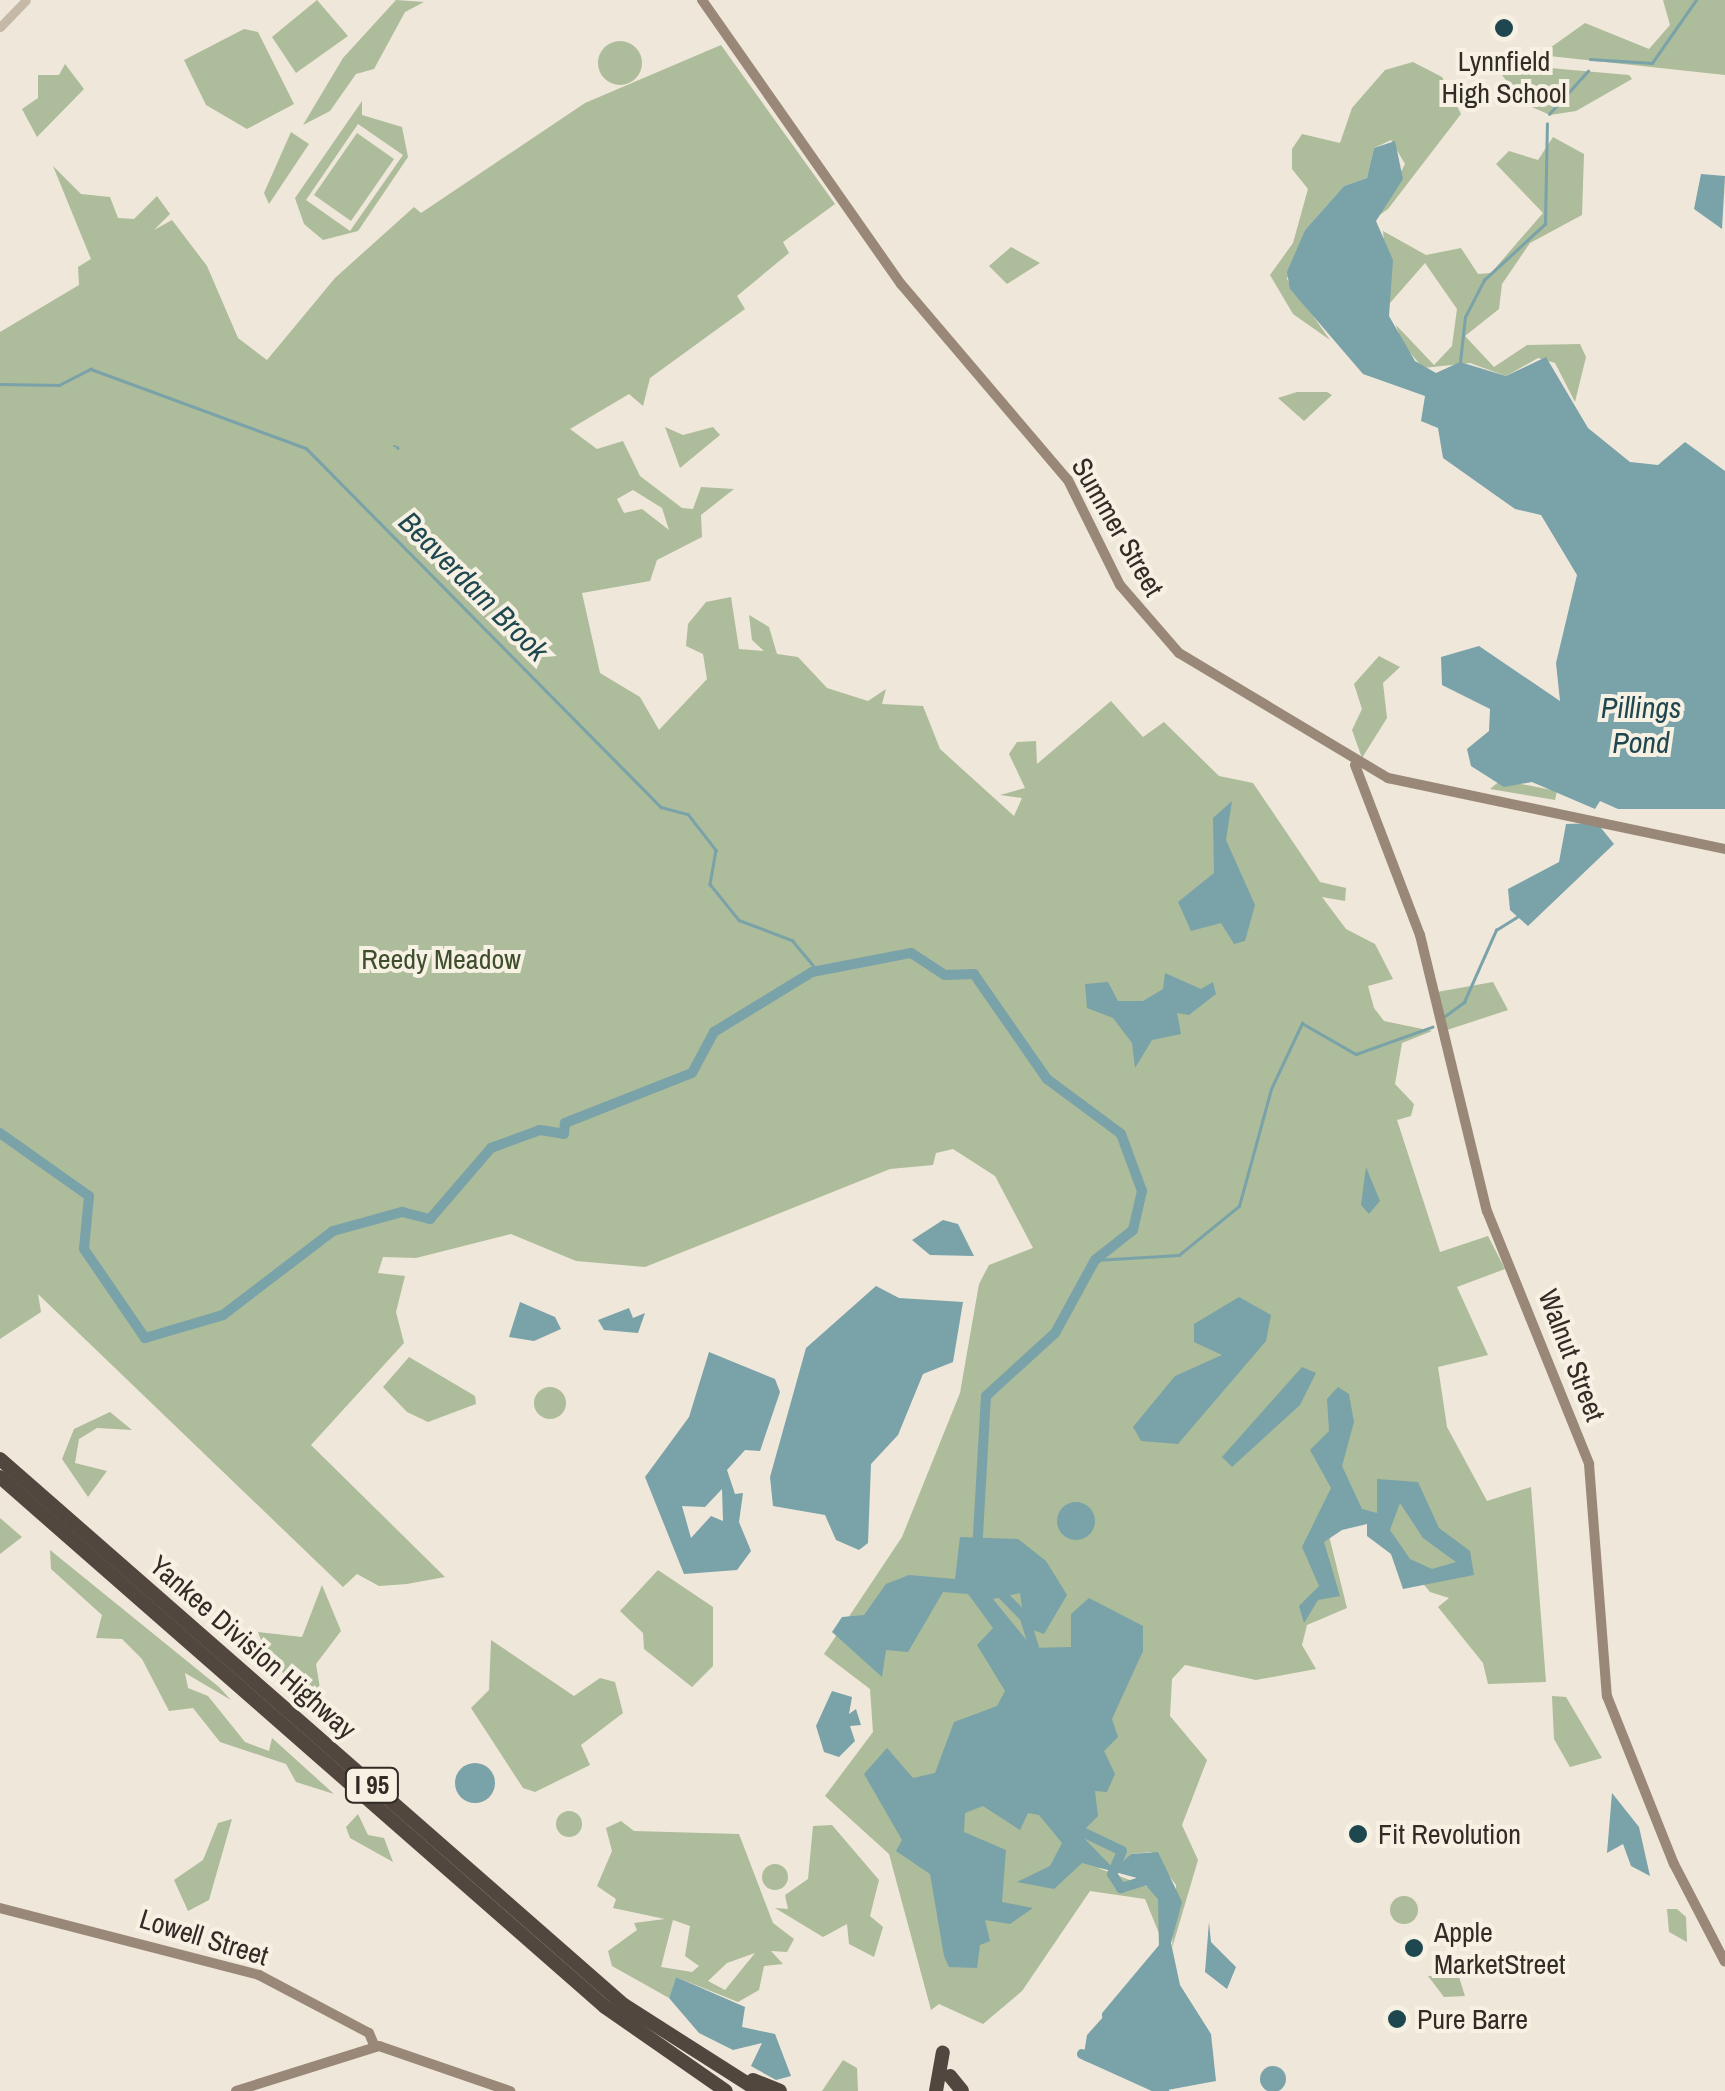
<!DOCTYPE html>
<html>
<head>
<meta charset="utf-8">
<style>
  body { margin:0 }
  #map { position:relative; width:1725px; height:2091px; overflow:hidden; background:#efe7d9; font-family:"Archivo Narrow",sans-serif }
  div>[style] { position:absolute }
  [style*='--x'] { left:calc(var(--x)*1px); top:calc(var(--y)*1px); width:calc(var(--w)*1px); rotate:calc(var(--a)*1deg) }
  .green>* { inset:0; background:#adbc9a }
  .round { border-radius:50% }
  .water>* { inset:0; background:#7aa2a9 }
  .stream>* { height:2.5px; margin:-1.25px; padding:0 1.25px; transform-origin:1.25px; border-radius:1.25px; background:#7aa2a9 }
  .river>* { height:10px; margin:-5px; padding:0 5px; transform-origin:5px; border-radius:5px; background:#7aa2a9 }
  .tertiary>* { height:9px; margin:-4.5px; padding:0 4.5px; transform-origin:4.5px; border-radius:4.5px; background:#c5b8a6 }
  .secondary>* { height:10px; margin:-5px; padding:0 5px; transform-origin:5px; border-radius:5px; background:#998878 }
  .motorway>* { height:14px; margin:-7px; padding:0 7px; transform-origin:7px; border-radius:7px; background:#52473e }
  .dots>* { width:28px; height:28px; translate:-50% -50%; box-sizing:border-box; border:5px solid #f7f1e4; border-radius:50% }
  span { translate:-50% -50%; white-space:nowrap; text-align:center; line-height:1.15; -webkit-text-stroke:8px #f7f1e4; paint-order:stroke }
  .shield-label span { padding:2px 8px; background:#f7f1e4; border:2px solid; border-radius:8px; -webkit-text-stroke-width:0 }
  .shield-label { font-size:25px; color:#322b26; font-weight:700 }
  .poi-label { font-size:28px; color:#322b26 }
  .left { translate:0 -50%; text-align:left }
  .street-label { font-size:28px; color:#322b26 }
  .park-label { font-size:28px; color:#3e4e2c }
  .water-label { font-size:30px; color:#1f4750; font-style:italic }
</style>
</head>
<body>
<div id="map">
  <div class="green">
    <div style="clip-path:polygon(317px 0,348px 36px,296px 73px,272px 37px)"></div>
    <div style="clip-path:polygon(396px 0,424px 2px,405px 12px,374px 69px,356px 74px,330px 111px,303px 125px,343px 58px)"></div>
    <div style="clip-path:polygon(1663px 0,1725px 0,1725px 75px,1540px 55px,1585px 23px,1649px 49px,1670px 25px)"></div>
    <div style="clip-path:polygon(244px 29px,258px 32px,294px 104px,247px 129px,206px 105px,184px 60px)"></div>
    <div class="round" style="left:598px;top:41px;width:44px;height:44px"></div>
    <div style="clip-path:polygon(evenodd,721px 45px,835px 204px,783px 242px,789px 253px,737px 296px,745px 309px,650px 378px,643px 406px,629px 394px,570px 429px,597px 449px,623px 441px,640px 476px,682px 508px,693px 509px,701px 487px,734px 489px,701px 515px,702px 537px,657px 560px,650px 581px,582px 593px,600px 673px,640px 697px,659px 730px,707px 679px,703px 654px,686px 646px,688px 624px,706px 602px,731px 597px,739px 649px,764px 651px,752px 640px,749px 615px,769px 627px,777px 654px,798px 657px,827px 688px,868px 701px,886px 689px,882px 704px,923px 706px,940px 749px,1014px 816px,1022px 798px,1000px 795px,1025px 788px,1009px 754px,1017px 742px,1036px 741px,1037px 764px,1111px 701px,1143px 737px,1164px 722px,1219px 776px,1253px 783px,1320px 882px,1346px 888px,1345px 901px,1322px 897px,1346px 929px,1375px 944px,1393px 979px,1368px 986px,1374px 1008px,1384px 1021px,1432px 1031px,1402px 1043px,1395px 1084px,1414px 1104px,1411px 1116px,1397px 1120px,1440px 1252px,1488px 1236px,1505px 1269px,1457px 1287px,1488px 1355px,1438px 1367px,1447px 1427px,1487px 1501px,1531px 1487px,1546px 1682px,1488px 1684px,1483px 1663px,1438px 1607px,1449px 1598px,1430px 1592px,1375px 1526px,1356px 1520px,1329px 1536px,1347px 1608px,1307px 1625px,1302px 1645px,1316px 1669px,1256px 1680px,1185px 1665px,1172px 1679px,1170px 1716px,1207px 1760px,1182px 1825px,1198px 1860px,1172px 1948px,1176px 1885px,1151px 1852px,1131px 1854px,1114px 1869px,1098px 1868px,1156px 1890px,1162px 1897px,1168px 1940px,1165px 1948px,1145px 1899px,1090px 1891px,1022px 1991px,983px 2024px,939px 2004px,931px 2010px,889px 1854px,825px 1796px,873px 1732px,870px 1689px,824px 1654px,902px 1537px,960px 1393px,979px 1284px,989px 1265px,1033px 1248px,995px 1176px,953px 1149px,936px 1153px,933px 1165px,890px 1169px,645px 1267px,576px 1261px,511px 1234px,416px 1258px,383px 1257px,378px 1273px,405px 1276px,396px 1312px,404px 1343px,311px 1445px,445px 1577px,407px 1584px,379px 1586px,357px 1574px,343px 1587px,38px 1294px,41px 1312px,0 1339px,0 332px,79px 285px,78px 267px,91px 259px,53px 166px,81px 194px,110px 197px,118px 218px,134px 219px,157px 196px,170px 214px,154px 230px,172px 220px,207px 266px,238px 338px,267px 360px,335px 278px,414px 207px,421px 213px,585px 103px,721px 45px,633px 490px,662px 508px,669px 530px,642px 509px,624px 513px,617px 499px,633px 490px)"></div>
    <div style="clip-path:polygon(1413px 62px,1442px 77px,1461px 114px,1388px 209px,1378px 216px,1405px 164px,1391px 140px,1374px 148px,1367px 178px,1344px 186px,1305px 230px,1287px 279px,1330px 340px,1293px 314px,1270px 275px,1293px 243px,1308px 189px,1292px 169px,1292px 149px,1302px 134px,1340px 143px,1352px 108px,1385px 70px)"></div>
    <div style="clip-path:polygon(1493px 63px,1629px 75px,1632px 79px,1576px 111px,1550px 115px,1523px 103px)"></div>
    <div style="clip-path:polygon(65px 64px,84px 89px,37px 137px,22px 109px,38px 98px,38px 75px,59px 75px)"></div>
    <div style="clip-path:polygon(evenodd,362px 101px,362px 115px,402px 127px,408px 157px,358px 231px,323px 240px,304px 224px,295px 198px,362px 101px,358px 124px,403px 155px,350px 231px,306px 200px,358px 124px)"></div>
    <div style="clip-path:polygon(291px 132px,309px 144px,269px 204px,264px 193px)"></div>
    <div style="clip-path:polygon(357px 133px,394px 159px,351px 221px,314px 195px)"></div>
    <div style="clip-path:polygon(1553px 137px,1584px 154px,1582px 215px,1530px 243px,1502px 284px,1499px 309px,1465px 336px,1494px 367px,1527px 345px,1580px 344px,1586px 357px,1575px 402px,1555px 363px,1538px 358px,1506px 376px,1470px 363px,1423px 368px,1402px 343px,1396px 325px,1434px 365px,1452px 346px,1457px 309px,1425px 263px,1390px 303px,1383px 231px,1426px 255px,1461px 248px,1478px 274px,1491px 273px,1543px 213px,1496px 164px,1509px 151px,1538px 160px)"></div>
    <div style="clip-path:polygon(1011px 247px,1040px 263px,1007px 284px,989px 266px)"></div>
    <div style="clip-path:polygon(1297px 392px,1327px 392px,1332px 395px,1304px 421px,1278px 398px)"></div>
    <div style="clip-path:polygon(665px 427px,683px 435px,713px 427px,720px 435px,680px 468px)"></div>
    <div style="clip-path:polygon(1379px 656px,1400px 667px,1383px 683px,1387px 718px,1362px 758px,1352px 730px,1362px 709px,1354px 684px)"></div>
    <div style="clip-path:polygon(1501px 780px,1557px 791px,1555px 800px,1490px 789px)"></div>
    <div style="clip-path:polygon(1493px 982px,1508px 1010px,1444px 1031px,1437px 992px)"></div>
    <div style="clip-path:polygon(409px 1357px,475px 1396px,476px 1404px,428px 1422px,407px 1412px,383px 1387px)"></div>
    <div class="round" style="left:534px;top:1387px;width:32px;height:32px"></div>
    <div style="clip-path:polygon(110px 1412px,132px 1430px,97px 1428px,79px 1439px,75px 1463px,107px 1471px,88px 1497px,62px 1459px,74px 1429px)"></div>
    <div style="clip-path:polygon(0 1518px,22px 1537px,0 1554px)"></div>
    <div style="clip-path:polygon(50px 1550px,219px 1687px,231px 1700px,185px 1673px,188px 1688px,208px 1696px,245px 1742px,269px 1751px,272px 1738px,334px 1794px,296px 1782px,286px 1764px,220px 1742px,193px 1708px,169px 1711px,142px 1659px,122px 1639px,96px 1638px,102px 1615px,51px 1569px)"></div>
    <div style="clip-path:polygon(658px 1570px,713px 1607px,713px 1666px,692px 1687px,644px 1649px,643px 1633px,620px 1611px)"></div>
    <div style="clip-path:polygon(322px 1585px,341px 1631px,316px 1664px,322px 1700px,313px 1710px,269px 1656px,261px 1663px,252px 1654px,262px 1643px,258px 1632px,302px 1637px)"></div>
    <div style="clip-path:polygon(491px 1640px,574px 1696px,600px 1678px,615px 1682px,623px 1713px,581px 1745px,590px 1765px,535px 1792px,523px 1788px,471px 1708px,489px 1690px)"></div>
    <div style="clip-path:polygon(1552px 1696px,1566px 1697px,1602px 1758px,1570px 1767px,1554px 1739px)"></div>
    <div class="round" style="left:556px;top:1811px;width:26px;height:26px"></div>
    <div style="clip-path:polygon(358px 1814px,368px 1835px,384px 1838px,393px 1862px,350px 1838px,346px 1827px)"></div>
    <div style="clip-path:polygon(232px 1819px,209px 1900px,188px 1911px,174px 1880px,203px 1860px,218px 1823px)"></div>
    <div style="clip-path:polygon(evenodd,621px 1821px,634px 1831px,739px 1834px,773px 1923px,794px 1939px,787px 1952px,771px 1951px,783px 1964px,764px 1966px,759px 1990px,738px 2002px,676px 1977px,669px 1998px,612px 1966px,608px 1951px,637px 1930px,634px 1923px,665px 1919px,613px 1908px,616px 1899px,597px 1886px,612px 1851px,606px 1828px,621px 1821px,673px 1920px,690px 1926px,685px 1956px,699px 1966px,692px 1972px,661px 1967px,673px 1920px,621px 1821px,755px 1953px,725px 1990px,708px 1981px,727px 1963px,755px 1953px)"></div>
    <div style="clip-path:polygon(832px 1825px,879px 1880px,870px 1916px,883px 1927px,874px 1957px,849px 1944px,847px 1924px,823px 1937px,775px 1908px,788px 1909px,785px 1895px,808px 1879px,813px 1826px)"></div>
    <div class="round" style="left:762px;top:1864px;width:26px;height:26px"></div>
    <div class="round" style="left:1390px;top:1896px;width:28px;height:28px"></div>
    <div style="clip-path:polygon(1677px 1909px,1686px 1917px,1687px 1942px,1669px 1932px,1667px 1909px)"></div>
    <div style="clip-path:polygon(1428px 1976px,1459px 1977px,1465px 1996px,1444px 1997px)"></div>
    <div style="clip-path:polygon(843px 2060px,857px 2068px,858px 2091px,822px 2091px)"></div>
  </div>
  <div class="water">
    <div style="clip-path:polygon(1395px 141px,1403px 179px,1376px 221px,1393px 260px,1389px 316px,1415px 361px,1436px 373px,1460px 362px,1506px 376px,1546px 357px,1588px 428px,1630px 462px,1658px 465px,1685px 442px,1725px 471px,1725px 809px,1618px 809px,1600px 801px,1595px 809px,1532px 782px,1504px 787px,1471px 766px,1467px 749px,1489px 731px,1490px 709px,1442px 685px,1441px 657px,1479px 646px,1560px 701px,1556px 663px,1577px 575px,1541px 515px,1515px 509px,1443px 458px,1438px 428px,1421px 421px,1425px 396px,1363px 374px,1290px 289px,1287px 272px,1305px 230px,1344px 186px,1367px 178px,1374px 148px)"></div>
    <div style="clip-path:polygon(1701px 174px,1725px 176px,1722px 229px,1694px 209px)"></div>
    <div style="clip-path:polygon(1232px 801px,1226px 840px,1255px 905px,1245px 941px,1234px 944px,1221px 923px,1191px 931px,1178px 902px,1214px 873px,1213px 818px)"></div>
    <div style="clip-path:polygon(1597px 823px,1614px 844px,1528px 926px,1510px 910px,1508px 889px,1559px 862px,1566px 824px)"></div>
    <div style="clip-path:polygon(1165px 973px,1201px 989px,1213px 982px,1216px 994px,1189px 1015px,1177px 1013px,1181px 1034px,1152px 1040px,1135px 1068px,1132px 1043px,1113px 1018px,1087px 1008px,1085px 984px,1108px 982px,1118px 1001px,1143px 1001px,1163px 989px)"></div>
    <div style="clip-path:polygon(1366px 1167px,1380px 1201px,1369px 1214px,1361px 1205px)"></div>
    <div style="clip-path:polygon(943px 1220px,958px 1224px,974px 1256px,930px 1255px,912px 1240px)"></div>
    <div style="clip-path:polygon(876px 1286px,899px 1298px,963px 1302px,953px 1362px,923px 1374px,898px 1435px,871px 1464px,868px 1543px,859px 1550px,836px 1540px,825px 1515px,773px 1506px,770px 1477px,806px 1348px)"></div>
    <div style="clip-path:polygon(1239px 1297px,1271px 1315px,1266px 1341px,1178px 1444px,1141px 1441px,1133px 1427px,1175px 1376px,1222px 1355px,1194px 1342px,1194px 1324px)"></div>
    <div style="clip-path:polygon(520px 1302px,555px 1317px,561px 1329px,534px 1341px,509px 1337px)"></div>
    <div style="clip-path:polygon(629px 1308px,633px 1318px,645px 1313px,638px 1333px,604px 1330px,598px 1320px)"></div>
    <div style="clip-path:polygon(evenodd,709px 1352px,775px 1379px,780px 1392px,760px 1451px,745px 1450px,727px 1470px,735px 1494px,743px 1493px,739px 1522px,751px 1551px,737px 1570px,684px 1574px,645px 1477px,689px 1417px,709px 1352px,722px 1489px,723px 1521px,711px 1516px,691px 1538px,682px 1506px,705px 1507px,722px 1489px)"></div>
    <div style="clip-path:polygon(1302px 1367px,1316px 1373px,1300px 1405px,1232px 1467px,1222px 1457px)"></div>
    <div style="clip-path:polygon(evenodd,1338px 1387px,1349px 1394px,1354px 1422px,1342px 1466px,1362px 1509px,1377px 1513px,1377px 1479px,1418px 1482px,1439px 1528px,1470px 1551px,1474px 1575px,1403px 1589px,1391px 1554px,1367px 1536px,1367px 1524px,1342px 1530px,1324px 1542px,1340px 1596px,1318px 1600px,1304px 1623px,1299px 1606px,1319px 1586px,1302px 1547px,1331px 1488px,1310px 1450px,1329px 1431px,1327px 1399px,1338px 1387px,1400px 1503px,1423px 1538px,1456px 1562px,1432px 1569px,1410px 1559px,1390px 1530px,1400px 1503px)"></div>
    <div class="round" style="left:1057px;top:1502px;width:38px;height:38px"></div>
    <div style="clip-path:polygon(960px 1537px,1018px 1539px,1046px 1561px,1067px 1595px,1044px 1634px,1025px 1627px,1020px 1593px,993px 1599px,1033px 1648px,1071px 1647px,1071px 1614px,1089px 1598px,1143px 1626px,1143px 1651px,1112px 1719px,1118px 1737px,1104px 1751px,1115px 1774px,1107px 1792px,1095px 1791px,1098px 1816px,1080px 1834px,1114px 1869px,1131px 1854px,1158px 1852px,1182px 1902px,1171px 1943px,1180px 1985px,1211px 2034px,1216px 2081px,1162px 2091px,1083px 2060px,1087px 2035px,1165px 1948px,1162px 1897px,1148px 1881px,1082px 1863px,1054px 1889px,1017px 1882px,1050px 1866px,1062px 1843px,1039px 1815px,1028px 1813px,1020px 1830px,983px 1806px,965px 1813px,964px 1832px,1006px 1850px,1002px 1902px,1033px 1908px,1010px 1924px,985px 1920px,990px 1941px,980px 1945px,977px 1968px,949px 1967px,944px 1956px,930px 1874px,896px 1851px,902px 1840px,864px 1774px,887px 1748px,913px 1778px,935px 1773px,954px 1722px,997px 1706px,1005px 1691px,977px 1645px,993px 1628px,968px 1594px,943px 1592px,908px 1652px,886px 1650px,882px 1677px,832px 1632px,842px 1617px,864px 1615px,886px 1584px,909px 1575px,955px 1579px)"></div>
    <div style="clip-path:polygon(832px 1691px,852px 1697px,849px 1714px,856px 1709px,861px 1725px,850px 1726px,855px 1741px,839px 1757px,824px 1752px,816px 1726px)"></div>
    <div class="round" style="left:455px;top:1763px;width:40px;height:40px"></div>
    <div style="clip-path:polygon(1612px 1793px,1639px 1827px,1650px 1876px,1631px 1866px,1623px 1844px,1607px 1853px)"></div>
    <div style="clip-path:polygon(1209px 1922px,1211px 1942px,1236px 1967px,1227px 1989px,1205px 1972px)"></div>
    <div style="clip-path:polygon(676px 1977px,745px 2007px,742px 2027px,775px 2034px,791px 2076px,776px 2080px,751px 2066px,762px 2043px,733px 2050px,699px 2033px,669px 1998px)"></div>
    <div class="round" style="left:1260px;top:2066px;width:26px;height:26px"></div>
  </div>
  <div class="stream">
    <div style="--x:1590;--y:59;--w:62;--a:3.7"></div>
    <div style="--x:1652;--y:63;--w:77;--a:-55.1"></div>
    <div style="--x:1549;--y:114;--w:58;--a:-47.8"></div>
    <div style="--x:1460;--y:362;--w:45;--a:-83.7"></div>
    <div style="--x:1465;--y:317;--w:42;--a:-62.8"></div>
    <div style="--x:1484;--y:280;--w:83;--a:-42.6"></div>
    <div style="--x:1545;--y:224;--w:100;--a:-88.9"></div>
    <div style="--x:0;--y:384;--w:59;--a:1"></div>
    <div style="--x:59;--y:385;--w:36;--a:-27"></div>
    <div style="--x:91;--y:369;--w:229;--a:20.2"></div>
    <div style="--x:306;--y:448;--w:505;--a:45.32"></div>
    <div style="--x:661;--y:807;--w:28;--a:15"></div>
    <div style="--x:688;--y:814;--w:46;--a:52.1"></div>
    <div style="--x:716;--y:850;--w:35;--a:100"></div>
    <div style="--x:710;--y:884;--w:46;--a:51.1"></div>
    <div style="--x:739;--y:920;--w:57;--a:20.7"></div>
    <div style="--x:792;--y:940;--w:40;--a:50"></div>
    <div style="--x:394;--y:446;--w:1;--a:0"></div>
    <div style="--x:397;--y:447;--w:1;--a:45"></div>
    <div style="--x:1445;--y:1016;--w:24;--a:-36"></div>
    <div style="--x:1464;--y:1002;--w:79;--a:-66"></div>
    <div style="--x:1496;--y:930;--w:26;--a:-32"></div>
    <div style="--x:1095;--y:1260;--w:84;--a:-3.4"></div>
    <div style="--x:1179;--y:1255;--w:77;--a:-39.2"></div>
    <div style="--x:1239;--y:1206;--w:121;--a:-74.7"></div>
    <div style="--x:1271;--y:1089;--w:73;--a:-64.8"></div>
    <div style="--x:1302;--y:1023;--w:62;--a:29.9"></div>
    <div style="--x:1356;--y:1054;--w:81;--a:-19.6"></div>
  </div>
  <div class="river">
    <div style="--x:0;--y:1133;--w:109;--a:35.3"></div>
    <div style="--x:89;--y:1196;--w:53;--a:95.4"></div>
    <div style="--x:84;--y:1249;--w:108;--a:55.6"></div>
    <div style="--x:145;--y:1338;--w:81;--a:-16.4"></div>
    <div style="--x:223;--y:1315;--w:138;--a:-37.4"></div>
    <div style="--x:333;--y:1231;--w:72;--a:-15.4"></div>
    <div style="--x:402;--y:1212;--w:29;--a:14"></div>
    <div style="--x:430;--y:1219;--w:94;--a:-49.3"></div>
    <div style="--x:491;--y:1148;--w:52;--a:-20.2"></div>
    <div style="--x:540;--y:1130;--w:24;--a:9"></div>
    <div style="--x:564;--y:1134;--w:11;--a:-85"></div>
    <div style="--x:565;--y:1123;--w:136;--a:-21.5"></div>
    <div style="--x:692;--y:1073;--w:47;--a:-61.8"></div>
    <div style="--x:714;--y:1032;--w:115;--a:-31.5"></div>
    <div style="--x:812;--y:972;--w:101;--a:-10.9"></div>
    <div style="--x:911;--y:953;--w:40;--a:32.9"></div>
    <div style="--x:945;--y:975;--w:29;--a:-2"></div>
    <div style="--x:974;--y:974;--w:128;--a:55.2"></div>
    <div style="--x:1047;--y:1079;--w:92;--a:36.6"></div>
    <div style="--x:1121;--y:1134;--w:61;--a:69.8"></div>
    <div style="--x:1142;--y:1191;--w:40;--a:103"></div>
    <div style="--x:1133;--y:1230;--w:48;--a:141.7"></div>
    <div style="--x:1095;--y:1260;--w:83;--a:118.7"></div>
    <div style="--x:1055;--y:1333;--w:93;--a:137.6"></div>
    <div style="--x:986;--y:1396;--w:156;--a:93.3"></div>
    <div style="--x:1000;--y:1592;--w:36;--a:46"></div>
    <div style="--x:1025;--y:1618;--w:45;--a:73.2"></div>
    <div style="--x:1072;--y:1827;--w:55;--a:25.6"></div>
    <div style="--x:1122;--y:1851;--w:25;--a:113"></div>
    <div style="--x:1112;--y:1874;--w:17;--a:57"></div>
    <div style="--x:1121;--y:1888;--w:28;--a:-17"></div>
    <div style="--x:1148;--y:1880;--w:23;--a:49"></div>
    <div style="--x:1163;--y:1897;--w:50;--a:88.9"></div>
    <div style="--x:1164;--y:1947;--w:89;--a:130"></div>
    <div style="--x:1082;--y:2054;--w:90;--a:24.3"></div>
  </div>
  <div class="tertiary">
    <div style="--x:0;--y:27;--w:37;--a:-46"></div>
  </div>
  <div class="secondary">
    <div style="--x:702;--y:0;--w:347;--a:55"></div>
    <div style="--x:901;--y:284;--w:257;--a:49.6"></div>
    <div style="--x:1068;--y:480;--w:117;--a:63.7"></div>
    <div style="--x:1120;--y:585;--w:90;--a:49.1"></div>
    <div style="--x:1179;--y:653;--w:244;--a:30.9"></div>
    <div style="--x:1388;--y:778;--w:344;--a:11.9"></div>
    <div style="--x:1355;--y:765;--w:182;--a:69.1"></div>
    <div style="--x:1420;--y:935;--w:284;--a:76.4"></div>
    <div style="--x:1487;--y:1211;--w:273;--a:68"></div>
    <div style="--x:1589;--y:1464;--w:233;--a:85.6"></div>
    <div style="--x:1607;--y:1696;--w:181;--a:68.3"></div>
    <div style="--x:1674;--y:1864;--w:110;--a:62.5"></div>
    <div style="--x:0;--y:1908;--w:268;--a:14.5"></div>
    <div style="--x:259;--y:1975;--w:124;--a:27.8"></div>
    <div style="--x:369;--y:2033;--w:15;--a:67"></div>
    <div style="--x:236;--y:2091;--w:150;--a:-17.5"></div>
    <div style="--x:379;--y:2046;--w:139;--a:19"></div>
  </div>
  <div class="motorway">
    <div style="--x:0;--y:1459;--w:829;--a:41.19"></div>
    <div style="--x:624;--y:2005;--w:160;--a:32.5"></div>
    <div style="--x:0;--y:1477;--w:804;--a:41.22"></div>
    <div style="--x:605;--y:2007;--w:147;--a:34.8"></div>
    <div style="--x:950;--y:2076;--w:19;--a:51"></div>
    <div style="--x:753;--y:2080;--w:29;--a:22"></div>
    <div style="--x:936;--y:2091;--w:39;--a:-80"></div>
  </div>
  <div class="dots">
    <div style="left:1504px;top:28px;background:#1f4750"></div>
    <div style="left:1358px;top:1834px;background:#1f4750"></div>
    <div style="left:1414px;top:1948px;background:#1f4750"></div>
    <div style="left:1397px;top:2019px;background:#1f4750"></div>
  </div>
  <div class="shield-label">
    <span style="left:372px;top:1785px">I 95</span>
  </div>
  <div class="poi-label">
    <span style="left:1504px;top:77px">Lynnfield<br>High School</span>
    <span class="left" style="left:1378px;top:1834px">Fit Revolution</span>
    <span class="left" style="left:1434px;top:1948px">Apple<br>MarketStreet</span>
    <span class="left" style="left:1417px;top:2019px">Pure Barre</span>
  </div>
  <div class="street-label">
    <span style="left:1118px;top:527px;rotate:60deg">Summer Street</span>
    <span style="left:1572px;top:1355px;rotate:69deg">Walnut Street</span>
    <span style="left:253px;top:1647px;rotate:41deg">Yankee Division Highway</span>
    <span style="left:204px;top:1937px;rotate:17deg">Lowell Street</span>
  </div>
  <div class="park-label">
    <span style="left:441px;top:959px">Reedy Meadow</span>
  </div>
  <div class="water-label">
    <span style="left:474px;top:586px;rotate:45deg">Beaverdam Brook</span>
    <span style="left:1641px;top:724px">Pillings<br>Pond</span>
  </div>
</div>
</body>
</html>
